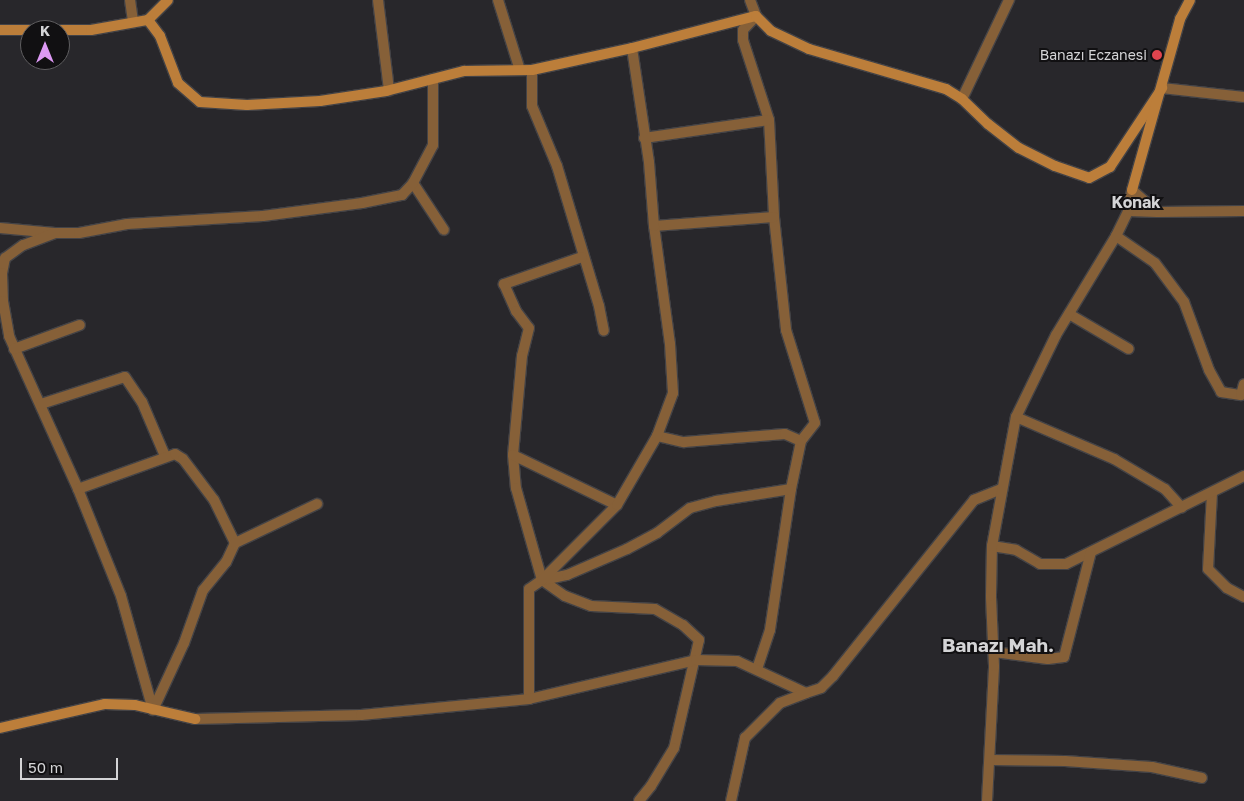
<!DOCTYPE html>
<html>
<head>
<meta charset="utf-8">
<style>
  body { margin:0 }
  #map { position:relative; width:1244px; height:801px; overflow:hidden; background:#28272b; font-family:"Golos Text",sans-serif }
  div>[style] { position:absolute }
  [style*='--x'] { left:calc(var(--x)*1px); top:calc(var(--y)*1px); width:calc(var(--w)*1px); rotate:calc(var(--a)*1deg) }
  .roads { filter:drop-shadow(1px 0 #444346) drop-shadow(-1px 0 #444346) drop-shadow(0 1px #444346) drop-shadow(0 -1px #444346) }
  .street>* { height:10px; margin:-5px; padding:0 5px; transform-origin:5px; border-radius:5px; background:#866038 }
  .secondary>* { height:10px; margin:-5px; padding:0 5px; transform-origin:5px; border-radius:5px; background:#bc7e3a }
  .dots>* { width:14px; height:14px; translate:-50% -50%; box-sizing:border-box; border:2px solid #111012; border-radius:50% }
  span { translate:-50% -50%; white-space:nowrap; text-align:center; line-height:1.15; -webkit-text-stroke:4px #111012; paint-order:stroke }
  .poi-label { font-size:14px; color:#d4d4d6 }
  .right { translate:-100% -50%; text-align:right }
  .quarter-label { font-size:16px; color:#d4d4d6; font-weight:700 }
  .district-label { font-size:19px; color:#d4d4d6; font-weight:700 }
  .north { position:absolute; left:20px; top:20px; width:50px; height:50px; box-sizing:border-box; background:#111012; border:1px solid #5f5e60; border-radius:50%; rotate:0deg; font-size:14px; font-weight:700; line-height:20px; text-align:center; color:#d4d4d6 }
  .north::after { content:''; display:block; margin:auto; width:18px; height:22px; background:#dd99f4; clip-path:polygon(50% 0,100% 100%,50% 72%,0 100%) }
  .scale { position:absolute; left:20px; top:758px; width:98px; height:22px; box-sizing:border-box; border:2px solid #d4d4d6; border-top:0; padding-left:6px; font-size:15px; line-height:18px; white-space:nowrap; color:#d4d4d6; -webkit-text-stroke:4px #111012; paint-order:stroke }
</style>
</head>
<body>
<div id="map">
  <div class="roads">
    <div class="street">
      <div style="--x:130;--y:0;--w:21;--a:82"></div>
      <div style="--x:378;--y:0;--w:91;--a:83"></div>
      <div style="--x:498;--y:0;--w:73;--a:72.6"></div>
      <div style="--x:750;--y:0;--w:17;--a:69"></div>
      <div style="--x:756;--y:16;--w:19;--a:133"></div>
      <div style="--x:743;--y:30;--w:10;--a:90"></div>
      <div style="--x:743;--y:40;--w:84;--a:72"></div>
      <div style="--x:769;--y:120;--w:97;--a:87"></div>
      <div style="--x:774;--y:217;--w:114;--a:83.9"></div>
      <div style="--x:786;--y:330;--w:97;--a:72.7"></div>
      <div style="--x:815;--y:423;--w:23;--a:128"></div>
      <div style="--x:801;--y:441;--w:49;--a:101.8"></div>
      <div style="--x:791;--y:489;--w:143;--a:98.5"></div>
      <div style="--x:770;--y:630;--w:41;--a:108.4"></div>
      <div style="--x:532;--y:70;--w:36;--a:90"></div>
      <div style="--x:532;--y:106;--w:65;--a:67.4"></div>
      <div style="--x:557;--y:166;--w:146;--a:73.3"></div>
      <div style="--x:599;--y:306;--w:25;--a:79"></div>
      <div style="--x:1162;--y:88;--w:82;--a:6.3"></div>
      <div style="--x:962;--y:99;--w:110;--a:-64.6"></div>
      <div style="--x:644;--y:138;--w:126;--a:-8.2"></div>
      <div style="--x:413;--y:183;--w:56;--a:56.6"></div>
      <div style="--x:1132;--y:190;--w:33;--a:41"></div>
      <div style="--x:1157;--y:212;--w:87;--a:-0.7"></div>
      <div style="--x:1128;--y:211;--w:29;--a:2"></div>
      <div style="--x:654;--y:226;--w:120;--a:-4.3"></div>
      <div style="--x:0;--y:228;--w:55;--a:5.2"></div>
      <div style="--x:55;--y:233;--w:24;--a:0"></div>
      <div style="--x:79;--y:233;--w:49;--a:-10.6"></div>
      <div style="--x:127;--y:224;--w:136;--a:-3.4"></div>
      <div style="--x:263;--y:216;--w:100;--a:-7.5"></div>
      <div style="--x:362;--y:203;--w:41;--a:-11.3"></div>
      <div style="--x:402;--y:195;--w:16;--a:-47"></div>
      <div style="--x:413;--y:183;--w:43;--a:-62.2"></div>
      <div style="--x:433;--y:145;--w:66;--a:-90"></div>
      <div style="--x:55;--y:233;--w:34;--a:159"></div>
      <div style="--x:23;--y:245;--w:22;--a:144"></div>
      <div style="--x:5;--y:258;--w:15;--a:101"></div>
      <div style="--x:2;--y:273;--w:28;--a:88"></div>
      <div style="--x:3;--y:301;--w:36;--a:80"></div>
      <div style="--x:9;--y:336;--w:168;--a:65.7"></div>
      <div style="--x:78;--y:489;--w:115;--a:68.1"></div>
      <div style="--x:121;--y:596;--w:118;--a:74.3"></div>
      <div style="--x:1116;--y:236;--w:47;--a:34.7"></div>
      <div style="--x:1155;--y:263;--w:49;--a:53.4"></div>
      <div style="--x:1184;--y:302;--w:72;--a:69.8"></div>
      <div style="--x:1209;--y:370;--w:25;--a:61"></div>
      <div style="--x:1221;--y:392;--w:20;--a:9"></div>
      <div style="--x:1241;--y:395;--w:11;--a:-75"></div>
      <div style="--x:582;--y:257;--w:83;--a:160.9"></div>
      <div style="--x:504;--y:284;--w:30;--a:66"></div>
      <div style="--x:516;--y:311;--w:21;--a:53"></div>
      <div style="--x:529;--y:328;--w:29;--a:104"></div>
      <div style="--x:522;--y:356;--w:99;--a:95.2"></div>
      <div style="--x:513;--y:455;--w:33;--a:85"></div>
      <div style="--x:516;--y:488;--w:96;--a:74.2"></div>
      <div style="--x:542;--y:580;--w:28;--a:35"></div>
      <div style="--x:565;--y:596;--w:28;--a:21"></div>
      <div style="--x:591;--y:606;--w:64;--a:2.7"></div>
      <div style="--x:655;--y:609;--w:32;--a:30"></div>
      <div style="--x:683;--y:625;--w:22;--a:43"></div>
      <div style="--x:699;--y:640;--w:111;--a:103"></div>
      <div style="--x:674;--y:748;--w:44;--a:121.2"></div>
      <div style="--x:651;--y:786;--w:19;--a:129"></div>
      <div style="--x:1069;--y:314;--w:69;--a:30.3"></div>
      <div style="--x:14;--y:349;--w:70;--a:-20"></div>
      <div style="--x:41;--y:404;--w:88;--a:-17.8"></div>
      <div style="--x:125;--y:377;--w:30;--a:56"></div>
      <div style="--x:142;--y:402;--w:59;--a:66.9"></div>
      <div style="--x:1016;--y:417;--w:107;--a:23.2"></div>
      <div style="--x:1114;--y:459;--w:59;--a:30.5"></div>
      <div style="--x:1165;--y:489;--w:25;--a:48"></div>
      <div style="--x:657;--y:436;--w:28;--a:13"></div>
      <div style="--x:684;--y:442;--w:101;--a:-4.5"></div>
      <div style="--x:785;--y:434;--w:17;--a:24"></div>
      <div style="--x:513;--y:455;--w:115;--a:25.7"></div>
      <div style="--x:78;--y:489;--w:103;--a:-19.8"></div>
      <div style="--x:175;--y:454;--w:9;--a:32"></div>
      <div style="--x:183;--y:459;--w:51;--a:52.9"></div>
      <div style="--x:214;--y:500;--w:48;--a:64"></div>
      <div style="--x:235;--y:543;--w:21;--a:115"></div>
      <div style="--x:226;--y:562;--w:36;--a:129"></div>
      <div style="--x:203;--y:590;--w:56;--a:109.7"></div>
      <div style="--x:184;--y:643;--w:74;--a:114.8"></div>
      <div style="--x:1212;--y:493;--w:76;--a:93"></div>
      <div style="--x:1208;--y:569;--w:27;--a:45"></div>
      <div style="--x:1227;--y:588;--w:19;--a:28"></div>
      <div style="--x:235;--y:543;--w:91;--a:-25.4"></div>
      <div style="--x:992;--y:546;--w:24;--a:9"></div>
      <div style="--x:1016;--y:550;--w:28;--a:30"></div>
      <div style="--x:1040;--y:564;--w:26;--a:0"></div>
      <div style="--x:1066;--y:564;--w:199;--a:-26.3"></div>
      <div style="--x:543;--y:580;--w:25;--a:-12"></div>
      <div style="--x:567;--y:575;--w:65;--a:-23.4"></div>
      <div style="--x:627;--y:549;--w:34;--a:-28"></div>
      <div style="--x:657;--y:533;--w:41;--a:-37.1"></div>
      <div style="--x:690;--y:508;--w:27;--a:-15"></div>
      <div style="--x:716;--y:501;--w:76;--a:-9.1"></div>
      <div style="--x:994;--y:652;--w:54;--a:7.4"></div>
      <div style="--x:1048;--y:659;--w:16;--a:-7"></div>
      <div style="--x:1064;--y:657;--w:108;--a:-75.6"></div>
      <div style="--x:529;--y:699;--w:110;--a:-90"></div>
      <div style="--x:529;--y:589;--w:16;--a:-35"></div>
      <div style="--x:542;--y:580;--w:106;--a:-45"></div>
      <div style="--x:617;--y:505;--w:80;--a:-59.9"></div>
      <div style="--x:657;--y:436;--w:46;--a:-69.6"></div>
      <div style="--x:673;--y:393;--w:49;--a:-93.5"></div>
      <div style="--x:670;--y:344;--w:119;--a:-97.7"></div>
      <div style="--x:654;--y:226;--w:64;--a:-94.5"></div>
      <div style="--x:649;--y:162;--w:115;--a:-98.5"></div>
      <div style="--x:195;--y:719;--w:166;--a:-1.4"></div>
      <div style="--x:361;--y:715;--w:169;--a:-5.4"></div>
      <div style="--x:529;--y:699;--w:171;--a:-13.1"></div>
      <div style="--x:696;--y:660;--w:41;--a:1.4"></div>
      <div style="--x:737;--y:661;--w:76;--a:24.9"></div>
      <div style="--x:806;--y:693;--w:16;--a:-18"></div>
      <div style="--x:821;--y:688;--w:17;--a:-45"></div>
      <div style="--x:833;--y:676;--w:226;--a:-51.3"></div>
      <div style="--x:974;--y:500;--w:29;--a:-22"></div>
      <div style="--x:991;--y:760;--w:74;--a:0.8"></div>
      <div style="--x:1065;--y:761;--w:87;--a:3.9"></div>
      <div style="--x:1152;--y:767;--w:51;--a:12.4"></div>
      <div style="--x:731;--y:801;--w:65;--a:-77.5"></div>
      <div style="--x:745;--y:738;--w:49;--a:-45"></div>
      <div style="--x:780;--y:703;--w:28;--a:-21"></div>
      <div style="--x:987;--y:801;--w:135;--a:-87"></div>
      <div style="--x:994;--y:666;--w:70;--a:-92.5"></div>
      <div style="--x:991;--y:596;--w:50;--a:-88.9"></div>
      <div style="--x:992;--y:546;--w:131;--a:-79.5"></div>
      <div style="--x:1016;--y:417;--w:91;--a:-64"></div>
      <div style="--x:1056;--y:335;--w:116;--a:-58.8"></div>
      <div style="--x:1116;--y:236;--w:28;--a:-64"></div>
      <div style="--x:1128;--y:211;--w:21;--a:-79"></div>
    </div>
    <div class="secondary">
      <div style="--x:148;--y:20;--w:28;--a:-45"></div>
      <div style="--x:0;--y:30;--w:91;--a:0"></div>
      <div style="--x:91;--y:30;--w:58;--a:-10"></div>
      <div style="--x:148;--y:20;--w:20;--a:53"></div>
      <div style="--x:160;--y:36;--w:50;--a:69"></div>
      <div style="--x:178;--y:83;--w:29;--a:41"></div>
      <div style="--x:200;--y:102;--w:47;--a:3.7"></div>
      <div style="--x:247;--y:105;--w:73;--a:-3.1"></div>
      <div style="--x:320;--y:101;--w:67;--a:-8.6"></div>
      <div style="--x:386;--y:91;--w:81;--a:-14.4"></div>
      <div style="--x:464;--y:71;--w:68;--a:-0.8"></div>
      <div style="--x:532;--y:70;--w:102;--a:-12.4"></div>
      <div style="--x:632;--y:48;--w:128;--a:-14.5"></div>
      <div style="--x:756;--y:16;--w:21;--a:45"></div>
      <div style="--x:771;--y:31;--w:42;--a:25.3"></div>
      <div style="--x:809;--y:49;--w:143;--a:16.3"></div>
      <div style="--x:946;--y:89;--w:19;--a:32"></div>
      <div style="--x:962;--y:99;--w:36;--a:44"></div>
      <div style="--x:988;--y:124;--w:39;--a:38"></div>
      <div style="--x:1019;--y:148;--w:40;--a:26.6"></div>
      <div style="--x:1055;--y:166;--w:36;--a:19"></div>
      <div style="--x:1089;--y:178;--w:24;--a:-28"></div>
      <div style="--x:1110;--y:167;--w:95;--a:-56.6"></div>
      <div style="--x:1132;--y:190;--w:178;--a:-74.3"></div>
      <div style="--x:1180;--y:19;--w:21;--a:-62"></div>
      <div style="--x:0;--y:728;--w:108;--a:-12.9"></div>
      <div style="--x:105;--y:704;--w:30;--a:2"></div>
      <div style="--x:135;--y:705;--w:62;--a:13.1"></div>
    </div>
  </div>
  <div class="dots">
    <div style="left:1157px;top:55px;background:#e0444e"></div>
  </div>
  <div class="poi-label">
    <span class="right" style="left:1147px;top:55px">Banazı Eczanesi</span>
  </div>
  <div class="quarter-label">
    <span style="left:1136px;top:202px">Konak</span>
  </div>
  <div class="district-label">
    <span style="left:998px;top:645px">Banazı Mah.</span>
  </div>
  <div class="north">K</div>
  <div class="scale">50 m</div>
</div>
</body>
</html>
